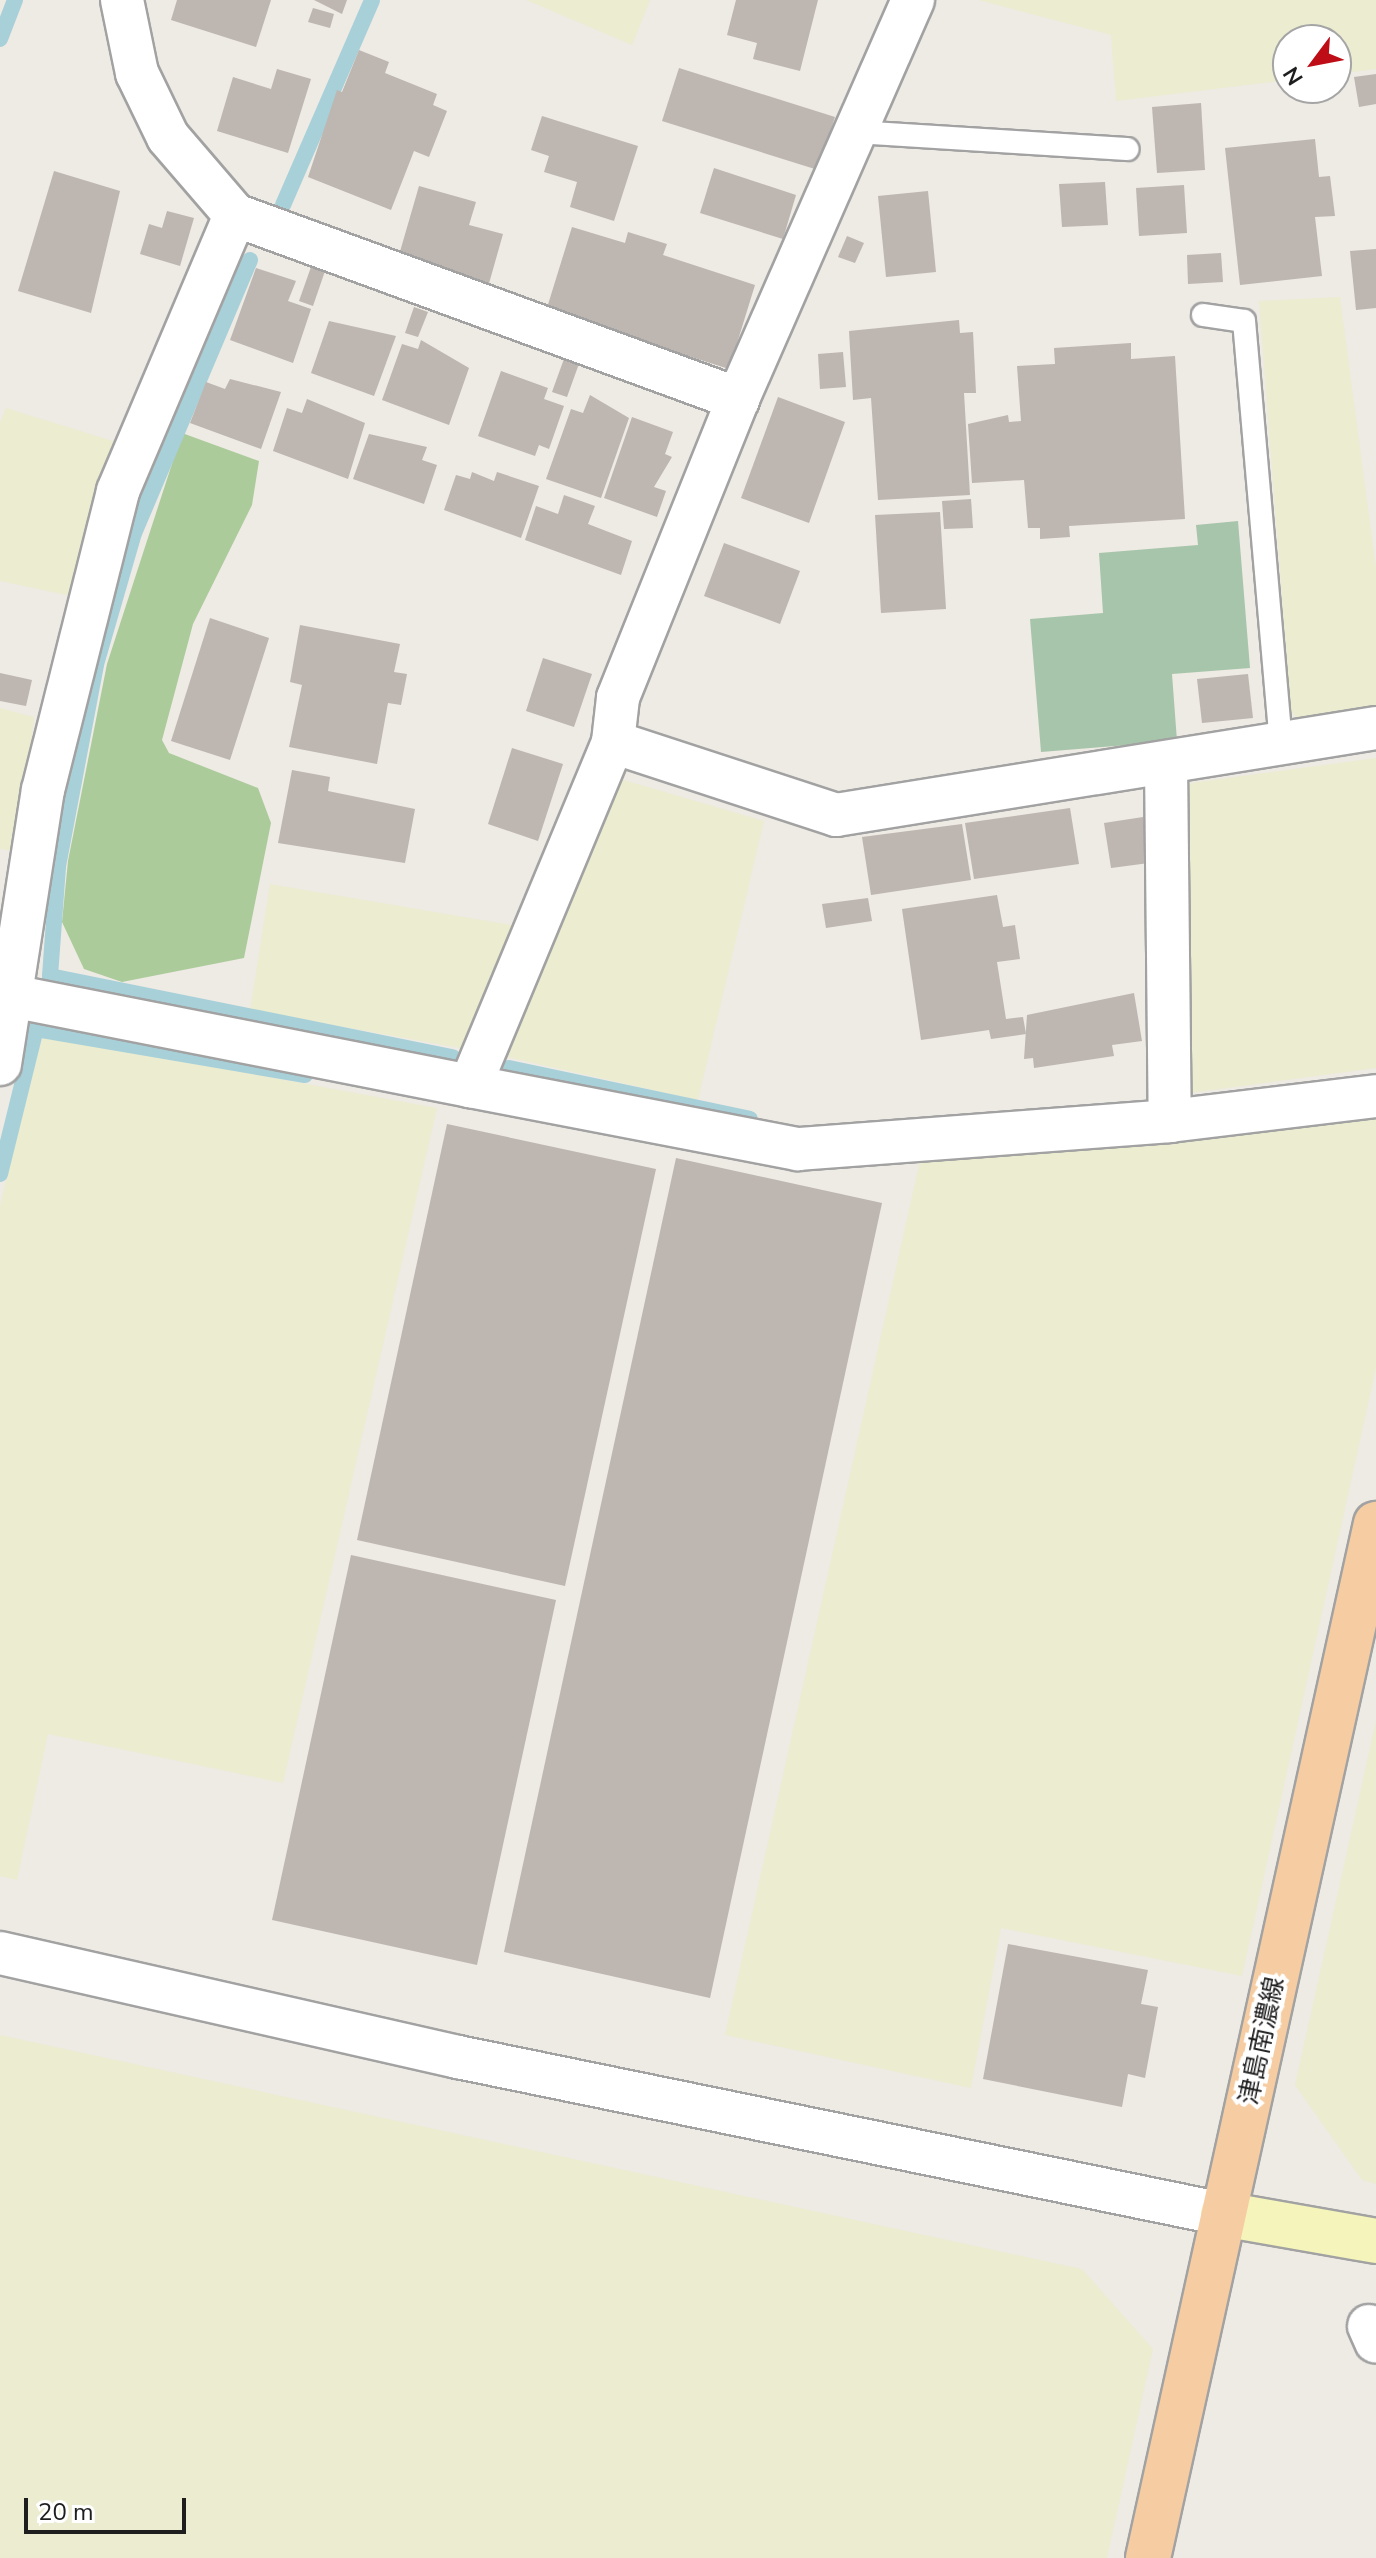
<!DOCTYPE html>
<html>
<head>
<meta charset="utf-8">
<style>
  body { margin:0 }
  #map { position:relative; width:1376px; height:2558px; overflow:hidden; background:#eeeae4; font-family:"Nunito Sans","Noto Sans JP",sans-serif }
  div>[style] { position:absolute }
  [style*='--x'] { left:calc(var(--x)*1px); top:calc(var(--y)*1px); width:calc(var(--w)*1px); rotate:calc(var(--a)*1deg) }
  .farmland>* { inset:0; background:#ebecd0 }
  .forest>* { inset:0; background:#accb9b }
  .cemetery>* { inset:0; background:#a7c5aa }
  .stream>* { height:16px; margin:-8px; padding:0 8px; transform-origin:8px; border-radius:8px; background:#a7d0d9 }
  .building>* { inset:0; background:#beb6b1 }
  .roads { filter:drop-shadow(2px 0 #a2a2a2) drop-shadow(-2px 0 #a2a2a2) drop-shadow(0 2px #a2a2a2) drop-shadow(0 -2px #a2a2a2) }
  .lane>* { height:22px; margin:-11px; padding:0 11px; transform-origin:11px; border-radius:11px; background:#fff }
  .street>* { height:42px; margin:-21px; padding:0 21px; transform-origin:21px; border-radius:21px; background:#fff }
  .secondary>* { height:44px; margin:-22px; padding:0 22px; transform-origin:22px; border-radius:22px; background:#f5f5bb }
  .primary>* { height:44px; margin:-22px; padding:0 22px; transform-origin:22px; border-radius:22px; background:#f6cda2 }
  span { translate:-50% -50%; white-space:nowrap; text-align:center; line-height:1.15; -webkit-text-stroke:8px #fff; paint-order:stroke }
  .street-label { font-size:26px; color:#1e1e1e }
  .north { position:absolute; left:1272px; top:24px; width:80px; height:80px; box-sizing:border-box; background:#fff; border:2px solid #a5a5a5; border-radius:50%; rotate:238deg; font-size:22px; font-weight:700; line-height:32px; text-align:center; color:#1e1e1e }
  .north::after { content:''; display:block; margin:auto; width:28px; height:36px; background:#be0d16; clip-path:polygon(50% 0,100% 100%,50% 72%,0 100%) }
  .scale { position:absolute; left:24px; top:2498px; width:162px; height:36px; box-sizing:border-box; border:4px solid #1e1e1e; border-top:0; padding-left:10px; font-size:24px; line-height:28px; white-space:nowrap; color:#1e1e1e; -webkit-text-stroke:6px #fff; paint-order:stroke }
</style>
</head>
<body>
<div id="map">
  <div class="farmland">
    <div style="clip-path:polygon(526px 0,650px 0,632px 45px)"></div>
    <div style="clip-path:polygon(978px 0,1376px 0,1376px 69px,1336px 74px,1336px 40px,1288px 40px,1288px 80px,1116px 101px,1111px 35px)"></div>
    <div style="clip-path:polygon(1340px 297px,1376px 568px,1376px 709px,1302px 724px,1291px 711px,1259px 301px)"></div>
    <div style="clip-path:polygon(6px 408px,116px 442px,71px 596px,0 581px,0 423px)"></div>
    <div style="clip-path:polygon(0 708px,34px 717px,19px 852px,0 849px)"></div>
    <div style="clip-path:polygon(1376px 758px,1376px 1068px,1183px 1094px,1175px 799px,1191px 783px)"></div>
    <div style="clip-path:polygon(617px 778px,764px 821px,698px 1100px,507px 1057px)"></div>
    <div style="clip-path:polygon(270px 884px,523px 927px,471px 1050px,250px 1010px)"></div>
    <div style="clip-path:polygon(40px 1035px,437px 1108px,283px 1783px,48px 1734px,17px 1880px,0 1876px,0 1206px)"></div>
    <div style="clip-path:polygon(1376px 1110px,1376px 1368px,1242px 1976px,1001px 1928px,971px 2088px,725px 2035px,921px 1156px,1153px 1146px)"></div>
    <div style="clip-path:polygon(1376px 1721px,1376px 2184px,1362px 2180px,1295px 2085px)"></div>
    <div style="clip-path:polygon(0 2035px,1082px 2269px,1153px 2349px,1107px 2558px,0 2558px)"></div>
  </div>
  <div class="forest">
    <div style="clip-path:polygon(182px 433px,259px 461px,252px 505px,193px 624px,162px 740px,169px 753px,258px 788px,271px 823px,244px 958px,122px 982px,84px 969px,62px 922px,68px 861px,107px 664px)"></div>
  </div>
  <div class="cemetery">
    <div style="clip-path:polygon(1238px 521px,1250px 668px,1172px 674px,1177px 741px,1041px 752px,1030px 619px,1103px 613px,1099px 553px,1198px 545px,1196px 525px)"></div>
  </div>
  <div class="stream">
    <div style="--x:0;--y:39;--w:42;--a:-69"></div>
    <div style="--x:283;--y:205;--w:223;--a:-66.5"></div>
    <div style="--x:250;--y:260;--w:297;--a:113"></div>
    <div style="--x:134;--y:533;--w:137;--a:106.1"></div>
    <div style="--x:96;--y:665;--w:206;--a:100.7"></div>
    <div style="--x:58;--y:867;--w:109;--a:94.2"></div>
    <div style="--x:50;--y:976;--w:411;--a:11.4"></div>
    <div style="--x:509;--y:1068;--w:246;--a:11.9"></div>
    <div style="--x:0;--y:1174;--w:149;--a:-76.1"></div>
    <div style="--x:36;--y:1029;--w:273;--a:9.7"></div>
  </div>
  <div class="building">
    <div style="clip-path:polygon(177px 0,271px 0,256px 47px,171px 20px)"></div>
    <div style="clip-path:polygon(314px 0,347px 0,342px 14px)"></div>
    <div style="clip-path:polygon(736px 0,818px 0,800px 71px,753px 59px,757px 43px,727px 35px)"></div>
    <div style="clip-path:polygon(313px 8px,334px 14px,330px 28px,308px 22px)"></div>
    <div style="clip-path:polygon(359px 50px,389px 62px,385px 73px,437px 94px,433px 105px,447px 111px,429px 157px,414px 151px,391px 210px,308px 177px,337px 90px,342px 92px)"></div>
    <div style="clip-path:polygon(679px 68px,835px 117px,818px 170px,662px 121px)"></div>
    <div style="clip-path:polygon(277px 69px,311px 79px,288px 153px,217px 131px,233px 77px,271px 89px)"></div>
    <div style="clip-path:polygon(1376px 74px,1376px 104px,1359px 107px,1354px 77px)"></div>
    <div style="clip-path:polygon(1201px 103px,1205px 170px,1157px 173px,1152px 107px)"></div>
    <div style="clip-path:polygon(542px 116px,638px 146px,614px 221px,570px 207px,577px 182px,544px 172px,549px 156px,531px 150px)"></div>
    <div style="clip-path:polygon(1315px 139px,1319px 177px,1330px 176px,1335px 216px,1315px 217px,1322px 276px,1240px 285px,1225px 148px)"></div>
    <div style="clip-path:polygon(714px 168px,796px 195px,783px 239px,700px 213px)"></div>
    <div style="clip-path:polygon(54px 171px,120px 191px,91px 313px,18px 291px)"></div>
    <div style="clip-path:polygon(1105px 182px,1108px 225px,1062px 227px,1059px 184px)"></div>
    <div style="clip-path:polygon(1184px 185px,1187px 233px,1139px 236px,1136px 188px)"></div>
    <div style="clip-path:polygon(419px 186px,476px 202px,469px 225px,503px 234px,488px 287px,397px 262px)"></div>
    <div style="clip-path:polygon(928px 191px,936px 272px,886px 277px,878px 196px)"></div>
    <div style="clip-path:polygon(167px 211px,194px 218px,180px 266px,140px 254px,149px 224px,162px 228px)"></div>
    <div style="clip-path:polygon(572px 227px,625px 243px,628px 232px,667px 244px,663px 255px,755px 285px,729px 369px,546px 311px)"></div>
    <div style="clip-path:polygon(847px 236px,864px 243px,855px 263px,838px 257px)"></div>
    <div style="clip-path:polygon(1376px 249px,1376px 308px,1356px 310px,1350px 251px)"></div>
    <div style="clip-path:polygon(1221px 253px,1223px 282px,1188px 284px,1187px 255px)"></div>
    <div style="clip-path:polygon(311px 267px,325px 271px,313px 306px,299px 301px)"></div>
    <div style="clip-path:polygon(256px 268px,296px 281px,288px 301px,311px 309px,293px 363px,230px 340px)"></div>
    <div style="clip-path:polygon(414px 307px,428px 312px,418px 337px,405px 333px)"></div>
    <div style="clip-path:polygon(959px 320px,960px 333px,973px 332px,976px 393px,964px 393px,970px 495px,878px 500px,871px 398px,853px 400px,849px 331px)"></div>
    <div style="clip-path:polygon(329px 321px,396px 336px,374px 396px,311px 373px)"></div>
    <div style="clip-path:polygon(421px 340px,469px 368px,449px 425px,382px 400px,402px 344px,418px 349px)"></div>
    <div style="clip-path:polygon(1131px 343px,1131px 359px,1175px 356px,1185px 519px,1069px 526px,1070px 537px,1040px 539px,1040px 528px,1028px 528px,1024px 480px,972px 483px,968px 424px,1008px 415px,1009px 422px,1021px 421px,1017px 366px,1055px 364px,1054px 348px)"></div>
    <div style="clip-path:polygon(843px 352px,846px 387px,820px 389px,818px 354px)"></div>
    <div style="clip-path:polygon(565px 356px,580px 361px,567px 397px,552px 392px)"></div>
    <div style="clip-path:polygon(501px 371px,548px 388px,544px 399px,564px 406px,549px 449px,539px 445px,535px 456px,478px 436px)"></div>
    <div style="clip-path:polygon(230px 379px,281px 392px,261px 449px,190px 423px,206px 382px,225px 389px)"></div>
    <div style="clip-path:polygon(590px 395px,629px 418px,601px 498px,546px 479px,571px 409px,583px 413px)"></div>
    <div style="clip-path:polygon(778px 397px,845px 422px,809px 523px,741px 498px)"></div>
    <div style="clip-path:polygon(307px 399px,365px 423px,348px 479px,273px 451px,287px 408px,302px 413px)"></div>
    <div style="clip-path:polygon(632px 417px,673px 432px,665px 454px,672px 457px,654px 487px,666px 491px,657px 517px,604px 498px)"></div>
    <div style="clip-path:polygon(369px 434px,427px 447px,422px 460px,437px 465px,424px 504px,353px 479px)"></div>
    <div style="clip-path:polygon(472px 472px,494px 481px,497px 472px,539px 486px,521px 538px,444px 510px,456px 475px,470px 479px)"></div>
    <div style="clip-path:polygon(564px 495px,595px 506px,588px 524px,632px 541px,621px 575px,525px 540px,536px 506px,558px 514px)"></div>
    <div style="clip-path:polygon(971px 499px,973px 528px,944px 529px,942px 501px)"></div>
    <div style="clip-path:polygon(940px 512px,946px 609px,881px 613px,875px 515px)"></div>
    <div style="clip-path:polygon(724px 543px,800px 571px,780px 624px,704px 596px)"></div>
    <div style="clip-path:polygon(210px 618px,269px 638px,230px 760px,171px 741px)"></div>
    <div style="clip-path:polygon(300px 625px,400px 644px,394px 672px,407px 674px,401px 705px,388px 703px,377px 764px,289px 747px,302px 685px,290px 682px)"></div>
    <div style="clip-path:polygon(543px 658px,592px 674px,574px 727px,526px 711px)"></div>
    <div style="clip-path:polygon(0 673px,32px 680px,26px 706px,0 701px)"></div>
    <div style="clip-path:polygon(1248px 674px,1253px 718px,1202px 723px,1197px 679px)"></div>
    <div style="clip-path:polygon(512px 748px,563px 764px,538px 841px,488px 824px)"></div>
    <div style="clip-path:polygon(292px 770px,330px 777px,328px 791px,415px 809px,405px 863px,278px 843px)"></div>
    <div style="clip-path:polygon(1070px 808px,1079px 864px,974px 879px,965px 823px)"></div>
    <div style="clip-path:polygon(1143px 817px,1149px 863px,1111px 868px,1104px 823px)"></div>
    <div style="clip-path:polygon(962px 824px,971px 880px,871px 895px,862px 837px)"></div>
    <div style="clip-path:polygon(997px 895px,1003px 927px,1015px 925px,1020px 959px,997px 962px,1006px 1019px,1023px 1017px,1026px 1034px,991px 1039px,989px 1030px,921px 1040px,902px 909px)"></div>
    <div style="clip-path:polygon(868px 898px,872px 921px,826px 928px,822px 904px)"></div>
    <div style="clip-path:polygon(1134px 993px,1142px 1041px,1112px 1045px,1114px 1056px,1034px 1068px,1033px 1058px,1024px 1059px,1027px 1015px)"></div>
    <div style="clip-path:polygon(447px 1124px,656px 1169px,565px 1586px,357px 1540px)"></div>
    <div style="clip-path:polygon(676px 1158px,882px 1203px,710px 1998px,504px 1952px)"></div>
    <div style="clip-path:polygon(351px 1555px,556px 1600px,477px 1965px,272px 1920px)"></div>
    <div style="clip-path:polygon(1008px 1944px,1148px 1970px,1141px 2004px,1158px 2007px,1145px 2078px,1128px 2074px,1122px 2107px,983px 2079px)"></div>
  </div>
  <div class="roads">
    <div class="lane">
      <div style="--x:855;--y:132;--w:273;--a:3.6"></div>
      <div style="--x:1203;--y:315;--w:41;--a:8.3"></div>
      <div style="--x:1244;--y:321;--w:426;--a:85"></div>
    </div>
    <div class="street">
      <div style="--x:122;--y:0;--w:75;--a:78.4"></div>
      <div style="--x:137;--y:73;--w:71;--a:64.2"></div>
      <div style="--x:168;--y:137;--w:103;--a:49.3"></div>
      <div style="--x:235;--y:215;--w:536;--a:20.09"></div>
      <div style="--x:913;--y:0;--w:436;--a:113.7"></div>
      <div style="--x:738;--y:399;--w:322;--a:111.9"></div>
      <div style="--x:618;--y:698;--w:44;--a:96.5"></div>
      <div style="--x:613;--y:742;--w:235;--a:18.1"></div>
      <div style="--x:836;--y:815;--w:547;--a:-9.15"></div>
      <div style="--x:1166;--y:763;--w:358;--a:89.4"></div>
      <div style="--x:16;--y:997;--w:463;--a:11.1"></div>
      <div style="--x:470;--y:1086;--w:373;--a:-67.4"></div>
      <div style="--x:0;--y:1064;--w:277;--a:-81.1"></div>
      <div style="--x:43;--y:790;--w:308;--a:-75.9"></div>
      <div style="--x:118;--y:491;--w:300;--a:-67"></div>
      <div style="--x:470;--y:1086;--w:334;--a:10.9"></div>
      <div style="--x:798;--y:1149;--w:373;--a:-4.3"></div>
      <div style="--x:1170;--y:1121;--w:208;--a:-6.9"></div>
      <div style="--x:0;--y:1953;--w:470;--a:12.8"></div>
      <div style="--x:458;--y:2057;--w:781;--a:11.6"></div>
      <div style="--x:1369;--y:2326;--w:17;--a:66"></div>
    </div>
    <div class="secondary">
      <div style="--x:1223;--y:2214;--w:155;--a:10"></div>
    </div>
    <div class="primary">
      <div style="--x:1148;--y:2558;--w:1059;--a:-77.57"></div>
    </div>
  </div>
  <div class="street-label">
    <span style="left:1262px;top:2041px;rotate:-78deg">津島南濃線</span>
  </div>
  <div class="north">N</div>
  <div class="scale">20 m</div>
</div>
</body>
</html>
